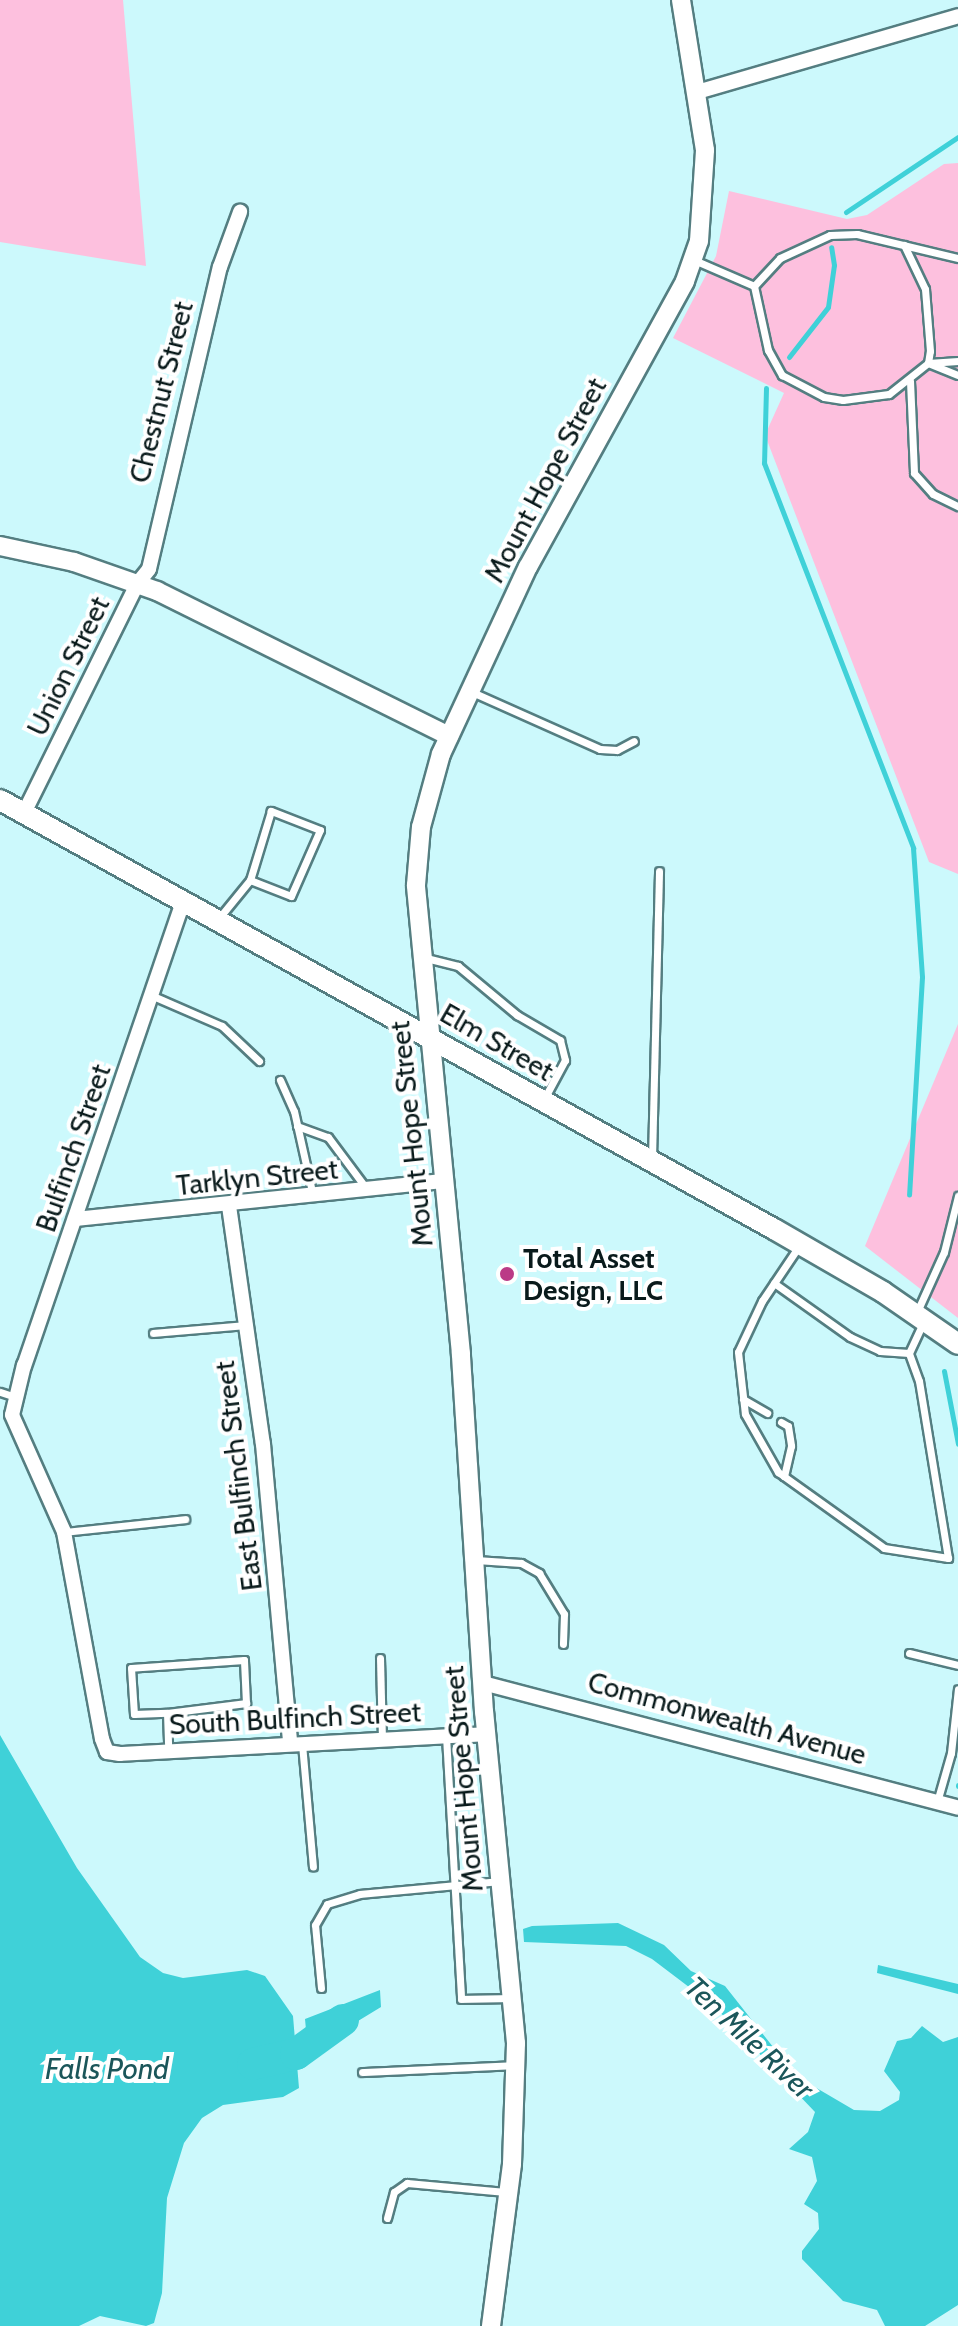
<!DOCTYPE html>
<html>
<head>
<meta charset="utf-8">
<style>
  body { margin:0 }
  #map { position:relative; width:958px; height:2326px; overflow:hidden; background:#ccf9fc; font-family:Cabin,sans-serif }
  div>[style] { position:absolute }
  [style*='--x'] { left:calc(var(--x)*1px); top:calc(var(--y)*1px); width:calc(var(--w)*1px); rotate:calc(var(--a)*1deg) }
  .green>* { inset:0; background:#fdc0de }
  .water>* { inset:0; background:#3fd1d8 }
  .stream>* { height:5px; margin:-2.5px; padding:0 2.5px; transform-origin:2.5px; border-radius:2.5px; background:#3fd1d8 }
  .river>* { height:32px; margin:-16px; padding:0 16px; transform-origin:16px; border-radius:16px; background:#3fd1d8 }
  .roads { filter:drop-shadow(2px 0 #547e81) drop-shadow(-2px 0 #547e81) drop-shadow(0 2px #547e81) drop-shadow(0 -2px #547e81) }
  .service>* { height:7px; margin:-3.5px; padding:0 3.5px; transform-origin:3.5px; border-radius:3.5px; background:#fff }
  .minor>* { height:14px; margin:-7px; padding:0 7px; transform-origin:7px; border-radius:7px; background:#fff }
  .tertiary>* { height:18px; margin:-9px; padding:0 9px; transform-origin:9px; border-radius:9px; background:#fff }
  .secondary>* { height:20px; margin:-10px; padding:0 10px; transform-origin:10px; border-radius:10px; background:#fff }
  .dots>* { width:22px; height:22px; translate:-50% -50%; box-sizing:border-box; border:4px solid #fff; border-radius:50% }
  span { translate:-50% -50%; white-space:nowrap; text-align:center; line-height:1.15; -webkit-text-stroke:8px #fff; paint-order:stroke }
  .street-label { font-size:28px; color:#091a1b }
  .poi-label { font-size:28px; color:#091a1b; font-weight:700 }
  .left { translate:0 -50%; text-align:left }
  .water-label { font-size:30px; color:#1b565a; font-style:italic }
</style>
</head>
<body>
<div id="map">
  <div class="green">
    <div style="clip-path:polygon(0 0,123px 0,146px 266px,0 242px)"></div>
    <div style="clip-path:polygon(958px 163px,958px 874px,929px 862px,765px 435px,784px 393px,673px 338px,716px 256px,729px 191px,847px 219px,867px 215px,944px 164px)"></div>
    <div style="clip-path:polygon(958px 1024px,958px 1318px,865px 1246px)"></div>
  </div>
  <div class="water">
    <div style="clip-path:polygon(0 1735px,77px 1868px,140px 1957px,163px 1973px,183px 1978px,247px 1970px,265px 1976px,293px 2016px,299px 2088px,283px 2097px,223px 2105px,202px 2118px,184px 2143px,167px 2198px,162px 2293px,154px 2323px,146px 2326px,100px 2316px,79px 2326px,0 2326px)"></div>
    <div style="clip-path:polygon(618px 1923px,664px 1945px,691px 1971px,725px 1986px,796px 2076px,854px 2110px,880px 2111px,899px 2100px,900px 2092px,884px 2071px,897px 2041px,911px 2038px,922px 2026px,943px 2042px,958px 2037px,958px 2305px,925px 2326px,885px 2326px,877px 2310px,843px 2301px,802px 2259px,802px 2251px,819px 2229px,818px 2213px,804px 2204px,817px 2181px,812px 2157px,789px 2149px,808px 2132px,815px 2112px,714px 2006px,652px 1959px,626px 1946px,524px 1942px,523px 1929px,532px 1926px)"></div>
    <div style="clip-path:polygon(878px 1965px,958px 1984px,958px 1994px,877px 1973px)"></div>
    <div style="clip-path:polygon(380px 1990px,381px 2007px,340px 2032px,309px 2062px,305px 2019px)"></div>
  </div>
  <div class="stream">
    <div style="--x:846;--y:212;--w:135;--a:-33.8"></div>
    <div style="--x:789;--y:357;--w:63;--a:-52"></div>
    <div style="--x:828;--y:307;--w:42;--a:-81.9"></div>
    <div style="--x:834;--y:265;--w:18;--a:-99"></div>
    <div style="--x:766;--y:388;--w:75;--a:91.5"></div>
    <div style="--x:764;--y:463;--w:413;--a:68.8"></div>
    <div style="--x:913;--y:848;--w:129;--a:86"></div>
    <div style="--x:922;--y:977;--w:218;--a:93.4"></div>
    <div style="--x:944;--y:1371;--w:74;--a:79.1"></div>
    <div style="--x:958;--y:1786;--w:1;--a:-90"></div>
  </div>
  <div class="river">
    <div style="--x:253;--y:2064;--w:44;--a:-13.1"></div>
    <div style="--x:296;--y:2054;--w:58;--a:-35.9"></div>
  </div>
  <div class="roads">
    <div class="service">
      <div style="--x:694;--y:260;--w:65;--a:23.4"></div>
      <div style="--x:754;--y:286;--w:66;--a:77.7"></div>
      <div style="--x:768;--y:350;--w:29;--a:61"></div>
      <div style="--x:782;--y:375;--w:47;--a:27.6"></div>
      <div style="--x:824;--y:397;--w:19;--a:9"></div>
      <div style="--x:843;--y:400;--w:46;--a:-7.4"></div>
      <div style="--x:889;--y:394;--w:50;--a:-38.5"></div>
      <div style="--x:928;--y:363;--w:12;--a:-81"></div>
      <div style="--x:930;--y:351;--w:62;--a:-94.6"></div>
      <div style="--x:925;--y:289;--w:49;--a:-115.5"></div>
      <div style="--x:754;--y:286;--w:38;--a:-47"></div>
      <div style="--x:780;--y:258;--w:55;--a:-24.7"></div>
      <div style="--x:830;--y:235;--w:27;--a:-2"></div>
      <div style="--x:857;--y:234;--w:104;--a:13.4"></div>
      <div style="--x:958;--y:361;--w:30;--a:176"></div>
      <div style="--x:928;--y:363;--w:32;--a:22"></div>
      <div style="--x:910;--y:381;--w:92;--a:87.5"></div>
      <div style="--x:914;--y:473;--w:28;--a:48"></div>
      <div style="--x:933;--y:494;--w:28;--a:26"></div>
      <div style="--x:472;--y:692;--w:140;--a:24"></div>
      <div style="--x:600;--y:749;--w:17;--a:3"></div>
      <div style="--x:617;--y:750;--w:19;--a:-28"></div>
      <div style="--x:219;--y:918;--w:49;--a:-50.8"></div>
      <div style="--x:250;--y:880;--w:44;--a:21.3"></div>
      <div style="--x:291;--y:896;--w:72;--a:-66.3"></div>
      <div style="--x:320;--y:830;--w:53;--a:-158.8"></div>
      <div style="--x:271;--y:811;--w:72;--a:106.9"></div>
      <div style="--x:426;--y:958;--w:33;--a:14"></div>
      <div style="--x:458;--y:966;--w:77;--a:39.7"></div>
      <div style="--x:517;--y:1015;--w:50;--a:30.2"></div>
      <div style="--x:560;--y:1040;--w:21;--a:76"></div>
      <div style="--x:565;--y:1060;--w:44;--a:118.3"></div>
      <div style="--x:153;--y:996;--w:75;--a:23.5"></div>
      <div style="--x:222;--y:1026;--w:51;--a:43.4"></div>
      <div style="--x:280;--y:1080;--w:34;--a:66"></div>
      <div style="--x:294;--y:1111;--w:87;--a:77.4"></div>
      <div style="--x:297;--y:1126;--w:33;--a:20"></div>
      <div style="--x:328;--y:1137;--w:64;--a:53.3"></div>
      <div style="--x:652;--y:1159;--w:288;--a:-88.6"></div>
      <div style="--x:799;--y:1246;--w:66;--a:123.9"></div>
      <div style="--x:762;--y:1301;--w:56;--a:115.2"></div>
      <div style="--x:738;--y:1352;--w:62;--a:83.6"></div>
      <div style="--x:745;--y:1414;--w:67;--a:60.4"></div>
      <div style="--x:778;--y:1472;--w:130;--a:35.6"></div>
      <div style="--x:884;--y:1548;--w:65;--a:8.9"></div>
      <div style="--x:948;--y:1558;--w:179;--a:-99.3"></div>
      <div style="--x:919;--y:1381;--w:30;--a:-110"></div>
      <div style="--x:909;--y:1353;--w:35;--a:-65"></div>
      <div style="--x:774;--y:1283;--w:93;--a:35.4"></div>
      <div style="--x:850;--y:1337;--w:33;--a:25"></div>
      <div style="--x:880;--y:1351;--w:29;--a:4"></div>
      <div style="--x:916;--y:1314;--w:68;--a:-65.7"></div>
      <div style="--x:944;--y:1252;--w:58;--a:-76"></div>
      <div style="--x:153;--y:1333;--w:93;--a:-4.9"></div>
      <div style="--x:0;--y:1392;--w:16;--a:18"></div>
      <div style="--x:743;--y:1399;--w:28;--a:30"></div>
      <div style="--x:781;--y:1422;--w:8;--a:30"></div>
      <div style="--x:788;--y:1426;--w:20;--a:81"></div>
      <div style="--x:791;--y:1446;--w:31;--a:103"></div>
      <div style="--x:64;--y:1532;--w:122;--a:-6.1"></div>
      <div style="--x:476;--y:1560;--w:45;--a:3.8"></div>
      <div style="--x:521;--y:1563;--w:21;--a:29"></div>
      <div style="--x:539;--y:1573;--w:48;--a:58.6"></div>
      <div style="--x:564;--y:1614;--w:30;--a:92"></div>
      <div style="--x:909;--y:1653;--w:50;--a:13.8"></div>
      <div style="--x:380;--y:1658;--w:80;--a:88.6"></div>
      <div style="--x:167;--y:1713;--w:80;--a:-7.2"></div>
      <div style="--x:246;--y:1703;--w:43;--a:-92.7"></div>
      <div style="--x:244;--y:1660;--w:113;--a:176"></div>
      <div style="--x:131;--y:1668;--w:46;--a:86.3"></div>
      <div style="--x:134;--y:1714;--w:33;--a:-2"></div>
      <div style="--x:167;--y:1713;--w:38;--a:88"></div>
      <div style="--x:446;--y:1736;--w:263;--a:86.7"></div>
      <div style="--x:461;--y:1999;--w:49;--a:-1.2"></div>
      <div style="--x:302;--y:1744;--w:123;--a:84.9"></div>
      <div style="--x:937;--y:1802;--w:51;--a:-74.1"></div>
      <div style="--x:951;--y:1753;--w:64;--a:-83.8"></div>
      <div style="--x:321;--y:1988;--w:63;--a:-95.4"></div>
      <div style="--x:315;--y:1925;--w:24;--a:-60"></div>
      <div style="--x:327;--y:1904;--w:34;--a:-17"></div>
      <div style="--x:360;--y:1894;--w:140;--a:-5.3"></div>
      <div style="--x:362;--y:2072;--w:152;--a:-2.6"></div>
      <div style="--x:387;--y:2218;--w:27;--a:-75"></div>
      <div style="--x:394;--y:2192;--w:16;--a:-35"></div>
      <div style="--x:407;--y:2183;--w:99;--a:5.2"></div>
    </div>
    <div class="minor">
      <div style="--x:697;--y:92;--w:272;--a:-16.2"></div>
      <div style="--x:24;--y:813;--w:255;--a:-63.7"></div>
      <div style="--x:137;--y:584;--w:19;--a:-51"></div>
      <div style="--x:149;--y:569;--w:310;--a:-76.8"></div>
      <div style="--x:220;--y:267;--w:59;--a:-70"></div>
      <div style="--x:184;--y:899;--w:493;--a:108.9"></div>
      <div style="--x:24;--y:1365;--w:51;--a:103.5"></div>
      <div style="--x:12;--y:1415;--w:128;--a:66"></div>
      <div style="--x:64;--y:1532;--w:210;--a:79.6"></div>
      <div style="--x:102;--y:1739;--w:14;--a:69"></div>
      <div style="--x:107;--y:1752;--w:13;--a:9"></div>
      <div style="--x:120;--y:1754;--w:367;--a:-3.1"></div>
      <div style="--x:229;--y:1206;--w:240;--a:81.9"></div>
      <div style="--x:263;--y:1444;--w:299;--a:84.8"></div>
      <div style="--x:75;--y:1219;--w:370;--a:-5.9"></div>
      <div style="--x:483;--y:1683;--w:491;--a:14.7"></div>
    </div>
    <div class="tertiary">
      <div style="--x:0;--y:546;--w:76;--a:12.2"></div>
      <div style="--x:74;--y:562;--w:88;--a:19.3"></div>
      <div style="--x:157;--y:591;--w:326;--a:26.4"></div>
      <div style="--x:491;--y:2326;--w:163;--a:-82.6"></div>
      <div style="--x:512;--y:2164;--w:121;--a:-88.1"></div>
      <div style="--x:516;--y:2043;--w:333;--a:-95.5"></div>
      <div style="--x:484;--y:1712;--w:359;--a:-93.7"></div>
      <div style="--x:461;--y:1354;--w:471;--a:-95.5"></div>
      <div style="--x:416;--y:885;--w:58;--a:-85.1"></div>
      <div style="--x:421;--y:827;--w:76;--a:-74.7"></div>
      <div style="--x:441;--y:754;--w:206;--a:-65.1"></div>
      <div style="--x:528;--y:567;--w:326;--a:-61.2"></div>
      <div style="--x:685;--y:281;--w:42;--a:-70.7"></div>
      <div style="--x:699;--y:241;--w:91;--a:-86.2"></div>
      <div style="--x:705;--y:150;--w:152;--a:-99.1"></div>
    </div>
    <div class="secondary">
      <div style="--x:0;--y:800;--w:885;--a:29"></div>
      <div style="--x:774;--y:1229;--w:126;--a:30"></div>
      <div style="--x:883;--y:1292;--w:91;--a:34.7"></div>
    </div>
  </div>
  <div class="dots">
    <div style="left:507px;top:1274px;background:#bb3b87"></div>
  </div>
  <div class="street-label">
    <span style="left:161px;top:392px;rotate:-76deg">Chestnut Street</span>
    <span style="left:545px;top:480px;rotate:-62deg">Mount Hope Street</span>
    <span style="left:68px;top:666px;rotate:-64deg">Union Street</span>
    <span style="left:497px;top:1042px;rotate:30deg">Elm Street</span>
    <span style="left:411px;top:1134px;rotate:-96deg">Mount Hope Street</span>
    <span style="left:73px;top:1148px;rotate:-71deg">Bulfinch Street</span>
    <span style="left:257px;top:1177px;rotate:-6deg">Tarklyn Street</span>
    <span style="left:238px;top:1476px;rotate:-97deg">East Bulfinch Street</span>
    <span style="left:295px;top:1718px;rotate:-3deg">South Bulfinch Street</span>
    <span style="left:727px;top:1718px;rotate:15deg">Commonwealth Avenue</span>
    <span style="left:463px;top:1779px;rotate:-95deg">Mount Hope Street</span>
  </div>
  <div class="poi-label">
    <span class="left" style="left:523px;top:1274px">Total Asset<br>Design, LLC</span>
  </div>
  <div class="water-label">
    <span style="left:749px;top:2038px;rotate:43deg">Ten Mile River</span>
    <span style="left:107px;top:2069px">Falls Pond</span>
  </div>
</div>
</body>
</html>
